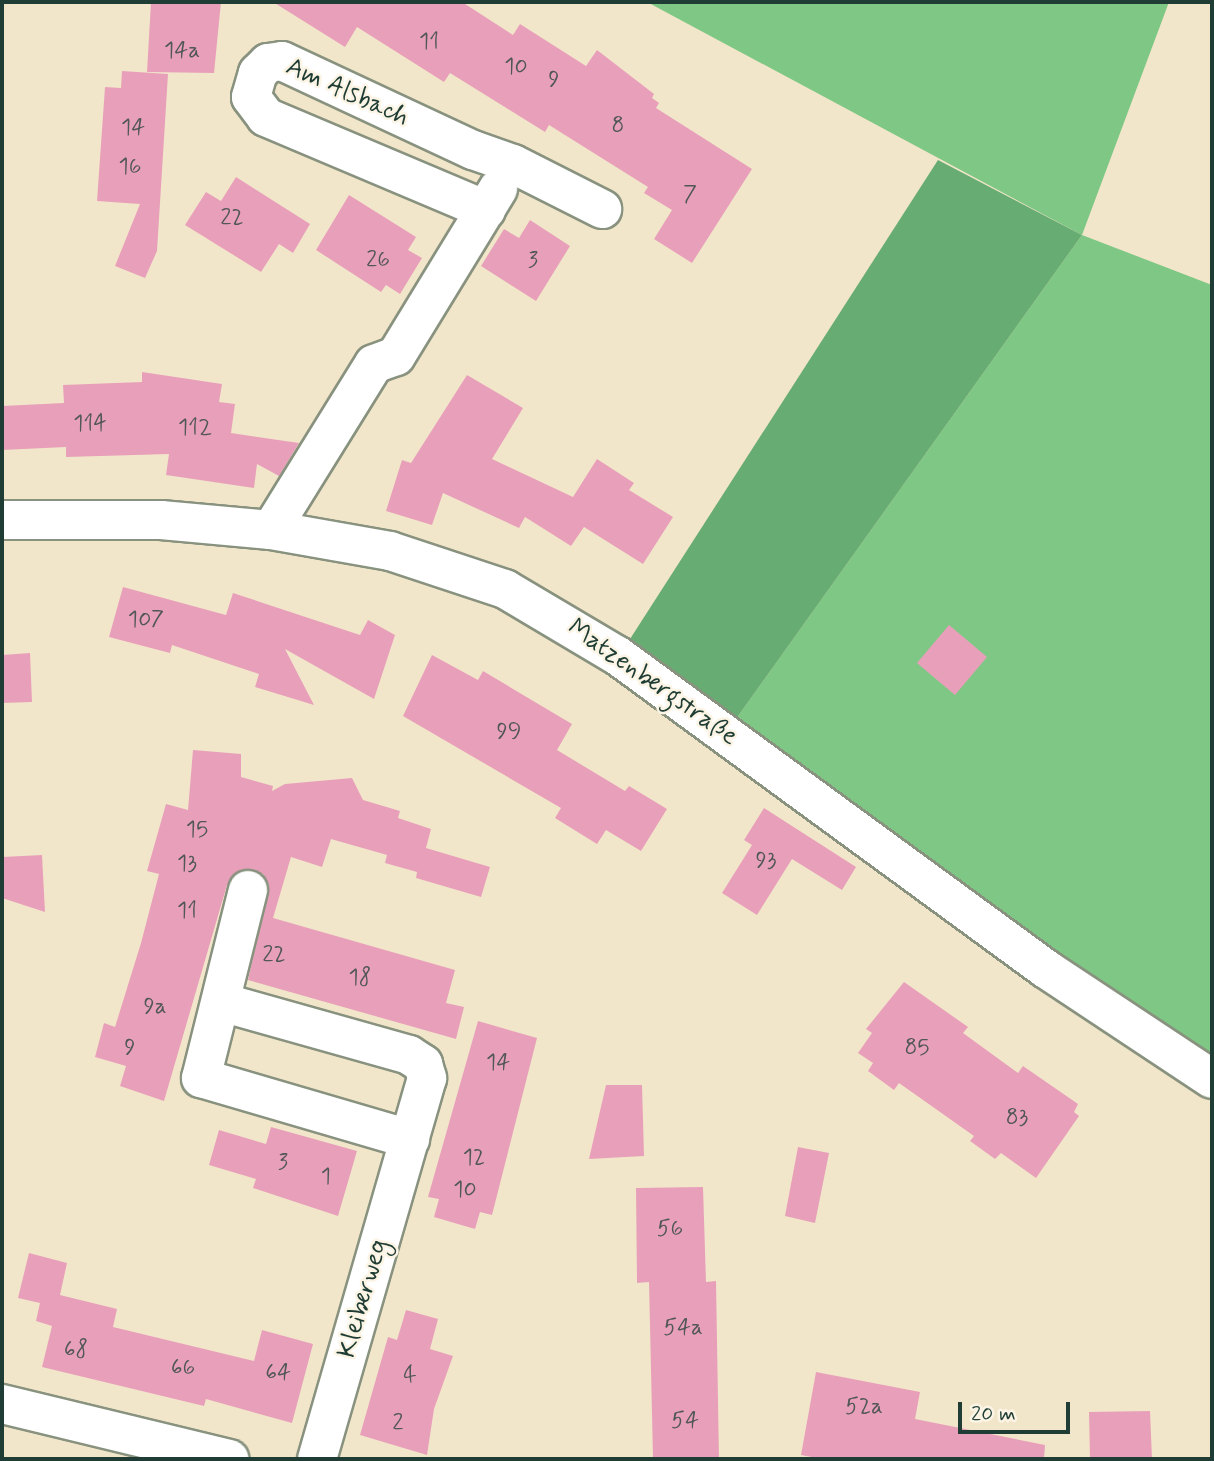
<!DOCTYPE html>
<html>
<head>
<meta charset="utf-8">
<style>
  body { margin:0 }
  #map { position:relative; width:1214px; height:1461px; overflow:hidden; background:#f2e6ca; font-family:Mynerve,sans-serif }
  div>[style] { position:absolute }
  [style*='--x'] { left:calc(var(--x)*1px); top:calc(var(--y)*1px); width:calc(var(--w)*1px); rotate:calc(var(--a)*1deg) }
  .green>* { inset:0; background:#7fc784 }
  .forest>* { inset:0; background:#67ac72 }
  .building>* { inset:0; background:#e8a0ba }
  .roads { filter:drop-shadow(2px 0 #88927f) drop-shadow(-2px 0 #88927f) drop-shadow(0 2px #88927f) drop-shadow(0 -2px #88927f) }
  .street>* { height:38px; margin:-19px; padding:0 19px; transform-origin:19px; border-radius:19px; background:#fff }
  span { translate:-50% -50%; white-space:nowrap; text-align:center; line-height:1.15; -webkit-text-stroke:5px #fcf5e5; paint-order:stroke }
  .number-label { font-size:23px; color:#515656 }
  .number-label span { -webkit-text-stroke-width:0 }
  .street-label { font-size:26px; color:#1f3d34 }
  .frame { position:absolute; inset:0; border:4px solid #1f3d34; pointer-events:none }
  .scale { position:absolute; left:958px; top:1402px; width:112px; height:32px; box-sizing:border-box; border:4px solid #1f3d34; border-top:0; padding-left:9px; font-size:21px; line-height:24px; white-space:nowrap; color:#1f3d34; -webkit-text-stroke:5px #fcf5e5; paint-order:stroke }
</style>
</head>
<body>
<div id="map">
  <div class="green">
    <div style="clip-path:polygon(647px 2px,1169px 2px,1082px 235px,1212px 285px,1212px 1056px,1058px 956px,736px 719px,1082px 235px)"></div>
  </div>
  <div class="forest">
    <div style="clip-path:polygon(938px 160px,1082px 235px,736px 719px,630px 639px)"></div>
  </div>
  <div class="building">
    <div style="clip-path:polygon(151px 2px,221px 2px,214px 73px,147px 72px)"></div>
    <div style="clip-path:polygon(273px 2px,462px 2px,513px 35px,520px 24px,586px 66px,597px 50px,654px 94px,652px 98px,659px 103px,656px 108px,752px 169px,692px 263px,654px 239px,672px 210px,644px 193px,648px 187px,549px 125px,545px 132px,450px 73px,444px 82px,357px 27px,345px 47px)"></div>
    <div style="clip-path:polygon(122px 71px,168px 74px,157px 251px,145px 278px,115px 266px,140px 204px,97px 201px,105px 87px,121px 88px)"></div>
    <div style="clip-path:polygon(236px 177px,310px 224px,293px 253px,279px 244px,261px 272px,185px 225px,206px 192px,221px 201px)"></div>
    <div style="clip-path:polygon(349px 195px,416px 237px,408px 250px,422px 258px,400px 294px,386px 285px,381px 292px,316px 250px)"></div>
    <div style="clip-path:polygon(530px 220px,570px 246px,536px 301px,481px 266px,504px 229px,519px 238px)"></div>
    <div style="clip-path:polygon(142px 372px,222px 384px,219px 402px,235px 404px,231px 433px,299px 443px,279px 476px,257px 464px,254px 488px,166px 475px,169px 454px,66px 457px,66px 447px,2px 450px,2px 406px,64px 403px,63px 385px,142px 382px)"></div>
    <div style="clip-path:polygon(467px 375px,523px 408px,492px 459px,573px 497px,597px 459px,634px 483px,629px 490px,673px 517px,643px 564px,584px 527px,571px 546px,525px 517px,519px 528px,443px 493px,432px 525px,386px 511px,402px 460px,411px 463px)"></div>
    <div style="clip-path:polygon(123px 587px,226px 615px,233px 593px,360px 635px,368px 620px,395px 635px,374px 699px,285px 649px,314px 705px,255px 687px,259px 674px,172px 645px,170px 653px,109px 637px)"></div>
    <div style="clip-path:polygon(949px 625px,987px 657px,955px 695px,917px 663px)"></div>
    <div style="clip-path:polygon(30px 653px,32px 702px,2px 703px,2px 655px)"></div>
    <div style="clip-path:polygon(432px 655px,478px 680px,483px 671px,572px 724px,557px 750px,625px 791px,629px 786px,667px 809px,641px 851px,606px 830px,597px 844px,555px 818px,561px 808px,403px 716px)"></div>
    <div style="clip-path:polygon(193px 750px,241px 754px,241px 777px,273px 786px,272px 791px,285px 784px,352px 778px,363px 800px,400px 811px,398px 818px,431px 829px,426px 848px,490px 867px,481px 897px,416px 878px,417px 872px,385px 863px,387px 855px,331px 839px,322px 867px,291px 857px,273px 918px,455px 970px,446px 1003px,464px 1007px,456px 1039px,248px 980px,269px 885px,263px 874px,243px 869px,227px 885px,164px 1101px,120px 1086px,126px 1066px,95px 1057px,104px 1023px,115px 1027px,141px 943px,159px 874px,147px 871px,166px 804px,188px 810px)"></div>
    <div style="clip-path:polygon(764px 808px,856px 867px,842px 890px,792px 859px,757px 915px,722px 893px,752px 845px,744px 840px)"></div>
    <div style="clip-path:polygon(42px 855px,45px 912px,2px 898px,2px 857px)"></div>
    <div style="clip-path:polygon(904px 982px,968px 1027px,963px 1033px,1018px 1073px,1023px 1066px,1078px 1104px,1074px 1112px,1079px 1116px,1036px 1178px,1001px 1153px,995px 1159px,970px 1141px,974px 1136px,899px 1083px,894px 1090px,868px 1071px,873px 1063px,858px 1053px,872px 1033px,866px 1029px)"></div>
    <div style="clip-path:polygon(478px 1021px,537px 1038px,492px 1215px,480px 1212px,475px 1229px,434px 1217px,439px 1199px,428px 1197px)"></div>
    <div style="clip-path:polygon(606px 1085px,642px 1085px,644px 1156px,589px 1159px)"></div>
    <div style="clip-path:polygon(271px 1127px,357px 1151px,338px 1216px,253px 1188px,256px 1179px,209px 1165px,219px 1130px,266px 1144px)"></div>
    <div style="clip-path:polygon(798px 1147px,829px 1153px,815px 1223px,785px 1216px)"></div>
    <div style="clip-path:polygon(703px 1187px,706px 1282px,716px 1281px,719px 1459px,653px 1459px,649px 1282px,637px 1283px,636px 1188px)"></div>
    <div style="clip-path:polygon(29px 1253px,67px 1263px,60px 1295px,117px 1309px,113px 1327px,254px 1361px,262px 1330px,313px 1344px,292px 1423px,206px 1399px,204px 1406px,42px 1367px,52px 1326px,36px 1321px,40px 1303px,18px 1298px)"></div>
    <div style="clip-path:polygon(406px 1310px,438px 1319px,430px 1349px,453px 1356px,434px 1409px,427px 1455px,360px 1435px,388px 1337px,397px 1340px)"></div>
    <div style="clip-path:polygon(816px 1372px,920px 1392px,915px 1419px,1045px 1445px,1044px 1459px,822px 1459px,801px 1455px)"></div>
    <div style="clip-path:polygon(1150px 1411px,1152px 1459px,1090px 1459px,1089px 1412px)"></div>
  </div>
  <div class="roads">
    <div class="street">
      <div style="--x:486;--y:210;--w:239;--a:-157.1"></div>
      <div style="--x:266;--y:117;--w:25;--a:-127"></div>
      <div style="--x:251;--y:97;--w:25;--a:-74"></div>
      <div style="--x:258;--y:73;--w:14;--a:-45"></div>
      <div style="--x:268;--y:63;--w:14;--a:-8"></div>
      <div style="--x:282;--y:61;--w:211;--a:25"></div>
      <div style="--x:473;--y:150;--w:42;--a:19.3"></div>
      <div style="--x:513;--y:164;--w:100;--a:26.8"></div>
      <div style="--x:2;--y:520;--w:159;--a:0"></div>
      <div style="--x:161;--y:520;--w:110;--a:5.2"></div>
      <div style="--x:271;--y:530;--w:121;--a:10"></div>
      <div style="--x:390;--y:551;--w:121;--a:18.3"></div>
      <div style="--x:505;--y:589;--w:131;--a:30.7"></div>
      <div style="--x:618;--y:656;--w:530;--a:36.18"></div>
      <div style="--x:1046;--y:969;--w:199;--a:33.5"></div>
      <div style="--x:271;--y:530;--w:195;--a:-58.2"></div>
      <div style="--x:374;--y:364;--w:23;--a:-20"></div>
      <div style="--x:396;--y:356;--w:196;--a:-58.6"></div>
      <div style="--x:248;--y:890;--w:194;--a:104"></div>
      <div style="--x:201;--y:1078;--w:218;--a:16.3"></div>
      <div style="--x:221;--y:1002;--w:195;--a:15.7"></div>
      <div style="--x:409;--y:1055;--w:17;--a:33"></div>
      <div style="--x:423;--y:1064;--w:15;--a:74"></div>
      <div style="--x:427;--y:1078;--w:397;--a:106.1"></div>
      <div style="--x:2;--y:1404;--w:234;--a:13.6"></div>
    </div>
  </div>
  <div class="number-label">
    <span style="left:429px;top:42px">11</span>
    <span style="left:182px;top:51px">14a</span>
    <span style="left:516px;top:67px">10</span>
    <span style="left:554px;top:80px">9</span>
    <span style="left:618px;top:126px">8</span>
    <span style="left:133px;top:128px">14</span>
    <span style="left:130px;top:167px">16</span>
    <span style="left:690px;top:195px">7</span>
    <span style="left:232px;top:218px">22</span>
    <span style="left:378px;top:260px">26</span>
    <span style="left:533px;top:261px">3</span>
    <span style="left:90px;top:424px">114</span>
    <span style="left:195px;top:428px">112</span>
    <span style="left:146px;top:620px">107</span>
    <span style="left:509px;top:732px">99</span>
    <span style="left:197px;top:830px">15</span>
    <span style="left:766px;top:861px">93</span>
    <span style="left:187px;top:864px">13</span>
    <span style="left:187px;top:911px">11</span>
    <span style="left:274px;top:955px">22</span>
    <span style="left:360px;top:978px">18</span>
    <span style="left:155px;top:1007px">9a</span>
    <span style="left:130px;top:1048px">9</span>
    <span style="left:917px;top:1048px">85</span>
    <span style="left:498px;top:1063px">14</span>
    <span style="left:1017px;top:1118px">83</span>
    <span style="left:474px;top:1158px">12</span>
    <span style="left:283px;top:1163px">3</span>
    <span style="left:326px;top:1177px">1</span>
    <span style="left:465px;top:1190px">10</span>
    <span style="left:670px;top:1229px">56</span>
    <span style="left:683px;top:1328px">54a</span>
    <span style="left:76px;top:1350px">68</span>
    <span style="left:183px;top:1368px">66</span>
    <span style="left:278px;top:1373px">64</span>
    <span style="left:410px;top:1375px">4</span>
    <span style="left:864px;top:1407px">52a</span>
    <span style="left:685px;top:1421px">54</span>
    <span style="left:398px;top:1423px">2</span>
  </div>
  <div class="street-label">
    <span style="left:347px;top:93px;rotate:24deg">Am Alsbach</span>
    <span style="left:652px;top:683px;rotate:35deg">Matzenbergstraße</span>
    <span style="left:364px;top:1299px;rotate:-74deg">Kleiberweg</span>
  </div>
  <div class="frame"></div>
  <div class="scale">20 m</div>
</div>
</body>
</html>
